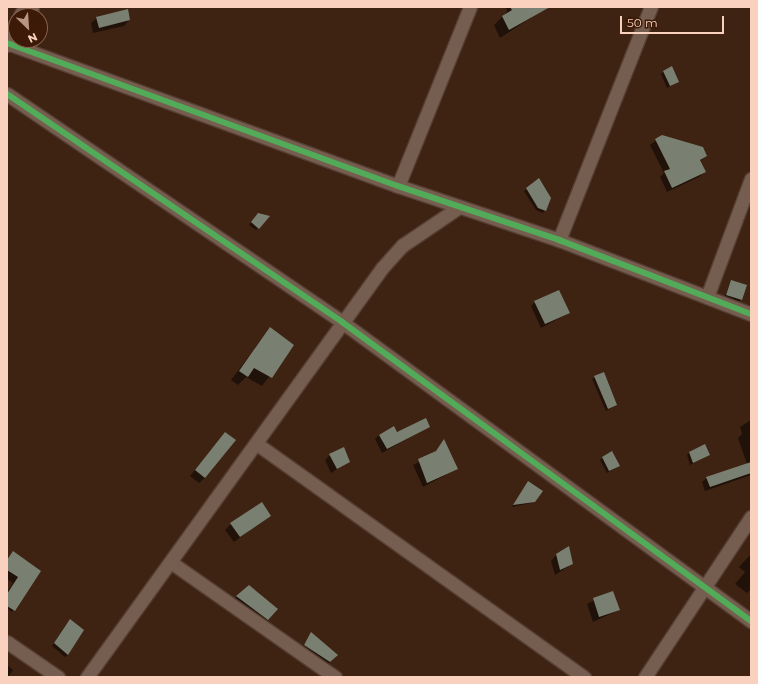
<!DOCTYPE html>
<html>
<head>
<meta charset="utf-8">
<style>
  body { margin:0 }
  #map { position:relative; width:758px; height:684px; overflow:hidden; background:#3e2212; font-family:Montserrat,sans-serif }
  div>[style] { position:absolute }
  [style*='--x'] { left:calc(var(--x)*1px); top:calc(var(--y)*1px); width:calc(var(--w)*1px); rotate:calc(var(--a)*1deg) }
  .shadow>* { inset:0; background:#0007 }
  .building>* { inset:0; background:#7a8071 }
  .roads { filter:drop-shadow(1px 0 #553e33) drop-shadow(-1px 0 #553e33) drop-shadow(0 1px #553e33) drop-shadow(0 -1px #553e33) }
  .street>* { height:13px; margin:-6.5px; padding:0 6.5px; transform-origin:6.5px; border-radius:6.5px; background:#755d4f }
  .secondary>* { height:19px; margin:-9.5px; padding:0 9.5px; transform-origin:9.5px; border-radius:9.5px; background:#755d4f }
  .cycleway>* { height:6px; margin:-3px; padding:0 3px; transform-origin:3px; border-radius:3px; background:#51ab58 }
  span { translate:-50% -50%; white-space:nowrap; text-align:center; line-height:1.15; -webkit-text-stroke:4px #3c1a07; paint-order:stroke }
  .frame { position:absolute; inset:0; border:8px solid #f9d1be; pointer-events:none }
  .north { position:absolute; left:8px; top:8px; width:40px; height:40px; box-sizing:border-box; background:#3c1a07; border:1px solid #886350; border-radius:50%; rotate:155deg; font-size:11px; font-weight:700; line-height:16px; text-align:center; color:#f9d1be }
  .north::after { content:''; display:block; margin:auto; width:14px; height:18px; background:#b89482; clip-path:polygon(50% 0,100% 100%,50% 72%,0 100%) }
  .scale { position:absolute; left:620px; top:16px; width:104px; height:18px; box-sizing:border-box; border:2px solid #f9d1be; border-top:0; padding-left:5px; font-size:12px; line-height:14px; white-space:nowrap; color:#f9d1be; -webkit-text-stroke:3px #3c1a07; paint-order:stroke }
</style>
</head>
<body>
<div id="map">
  <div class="shadow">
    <div style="clip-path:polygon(506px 7px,541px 7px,543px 10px,500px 38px,494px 25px,507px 12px)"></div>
    <div style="clip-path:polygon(97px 18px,129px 20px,124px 26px,93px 33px,91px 23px)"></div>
    <div style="clip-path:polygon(663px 72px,678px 81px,667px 88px,661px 74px)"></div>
    <div style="clip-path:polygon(662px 136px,706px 156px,699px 162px,704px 172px,699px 177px,667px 192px,660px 177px,664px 173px,650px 145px)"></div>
    <div style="clip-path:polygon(527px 189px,545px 210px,543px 213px,536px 210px,524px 191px)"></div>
    <div style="clip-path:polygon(256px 217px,258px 228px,256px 230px,249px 225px)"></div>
    <div style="clip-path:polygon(731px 281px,741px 299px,739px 302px,724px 298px)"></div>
    <div style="clip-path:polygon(535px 302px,569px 313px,541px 328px,531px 306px)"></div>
    <div style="clip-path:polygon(270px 328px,293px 345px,262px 386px,246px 377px,238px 385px,231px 380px)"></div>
    <div style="clip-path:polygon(603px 373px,616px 405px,606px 411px,592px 379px)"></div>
    <div style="clip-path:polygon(751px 420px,751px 475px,705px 491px,702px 482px,707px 478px,747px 464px,738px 438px,742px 434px,740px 427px)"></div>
    <div style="clip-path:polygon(429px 426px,382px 453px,375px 439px,379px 435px)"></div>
    <div style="clip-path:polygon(220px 439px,205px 478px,199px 483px,190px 476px)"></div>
    <div style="clip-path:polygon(444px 441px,457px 469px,423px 487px,413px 465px,435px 453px)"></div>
    <div style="clip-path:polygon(689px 453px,709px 455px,690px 465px,687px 455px)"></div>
    <div style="clip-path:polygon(330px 455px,349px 461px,331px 473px,325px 460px)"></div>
    <div style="clip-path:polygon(603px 458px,619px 466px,607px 473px,600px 460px)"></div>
    <div style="clip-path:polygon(526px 485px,535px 502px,512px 507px)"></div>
    <div style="clip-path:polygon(270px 515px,234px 542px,225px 530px,231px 524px)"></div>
    <div style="clip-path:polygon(13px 553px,40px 571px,12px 612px,7px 608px,7px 592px,13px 583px,7px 579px,7px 559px)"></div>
    <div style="clip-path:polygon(751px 554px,751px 589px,747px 593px,735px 584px,745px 572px,739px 567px)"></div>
    <div style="clip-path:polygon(556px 555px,572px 564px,555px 575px,551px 561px)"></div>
    <div style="clip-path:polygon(249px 586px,276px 609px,265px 622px,234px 599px)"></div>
    <div style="clip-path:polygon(612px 592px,619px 610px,593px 622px,587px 604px)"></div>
    <div style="clip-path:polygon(67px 623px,68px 655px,65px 657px,52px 646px)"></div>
    <div style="clip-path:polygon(311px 634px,337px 655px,325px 667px,300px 650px)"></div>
    <div style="clip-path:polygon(7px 665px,13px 670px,8px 677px,7px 677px)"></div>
  </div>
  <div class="building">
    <div style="clip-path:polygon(510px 7px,550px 7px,509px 30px,502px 16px,512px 10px)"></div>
    <div style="clip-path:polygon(128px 9px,130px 20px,99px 28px,96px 17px)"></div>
    <div style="clip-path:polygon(672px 66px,679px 82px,670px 86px,663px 71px)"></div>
    <div style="clip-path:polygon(662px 135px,703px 147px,707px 156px,700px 160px,706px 172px,672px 188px,664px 171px,670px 169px,655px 139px)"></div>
    <div style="clip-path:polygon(539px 178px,551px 198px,546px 211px,538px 208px,526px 188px)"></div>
    <div style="clip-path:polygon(258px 213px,270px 216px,259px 229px,251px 222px)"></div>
    <div style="clip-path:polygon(731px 280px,747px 285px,742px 300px,726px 295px)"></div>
    <div style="clip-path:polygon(559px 290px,570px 313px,545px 324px,534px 301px)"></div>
    <div style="clip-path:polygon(270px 327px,294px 345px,272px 378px,254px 368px,248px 377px,239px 371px)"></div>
    <div style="clip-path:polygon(604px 372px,617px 405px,608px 409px,594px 376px)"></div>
    <div style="clip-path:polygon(426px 418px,430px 427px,387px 449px,379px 435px,394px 426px,397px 432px)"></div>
    <div style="clip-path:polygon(225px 432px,236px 440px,205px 478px,195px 470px)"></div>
    <div style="clip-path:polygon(444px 439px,458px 469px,427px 483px,418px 459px,436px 451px)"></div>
    <div style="clip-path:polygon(705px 444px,710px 455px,693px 463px,689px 452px)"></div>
    <div style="clip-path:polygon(344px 447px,350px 462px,337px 469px,329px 454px)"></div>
    <div style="clip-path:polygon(612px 451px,620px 466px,609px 471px,602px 457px)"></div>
    <div style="clip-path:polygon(751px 462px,751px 473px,710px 487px,706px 477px)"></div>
    <div style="clip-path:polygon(528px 481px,543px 491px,535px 502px,513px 505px)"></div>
    <div style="clip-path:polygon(262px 502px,271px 516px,240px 537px,230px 523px)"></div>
    <div style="clip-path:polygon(569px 546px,573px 564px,560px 570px,556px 554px)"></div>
    <div style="clip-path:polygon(13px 551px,41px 571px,15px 611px,7px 606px,7px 594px,18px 577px,7px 570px,7px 560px)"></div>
    <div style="clip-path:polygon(249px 585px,278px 609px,268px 620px,236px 596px)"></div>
    <div style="clip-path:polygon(613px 591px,620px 610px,599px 617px,593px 598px)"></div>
    <div style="clip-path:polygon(70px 619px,84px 630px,68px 655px,54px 643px)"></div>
    <div style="clip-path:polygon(311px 632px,338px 655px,330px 662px,304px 645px)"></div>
  </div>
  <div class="roads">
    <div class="street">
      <div style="--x:7;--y:43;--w:416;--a:20.1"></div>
      <div style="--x:398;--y:186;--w:170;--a:18.5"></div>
      <div style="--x:559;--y:240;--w:206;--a:21.1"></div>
      <div style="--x:7;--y:94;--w:405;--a:34.2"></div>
      <div style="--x:342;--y:322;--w:507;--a:36.17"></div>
      <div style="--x:398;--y:186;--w:193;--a:-68.1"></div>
      <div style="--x:559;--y:240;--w:251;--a:-68.5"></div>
      <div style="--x:707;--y:297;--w:126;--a:-69.6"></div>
      <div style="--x:257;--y:444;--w:402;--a:35.5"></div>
      <div style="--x:172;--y:563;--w:199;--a:35"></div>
      <div style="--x:7;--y:642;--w:62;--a:34.5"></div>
      <div style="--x:87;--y:677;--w:504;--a:-54.2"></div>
      <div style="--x:382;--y:268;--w:31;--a:-48"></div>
      <div style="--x:403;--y:245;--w:68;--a:-34.2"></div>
      <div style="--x:645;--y:677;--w:192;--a:-56.5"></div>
    </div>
    <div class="secondary">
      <div style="--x:23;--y:16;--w:11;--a:-56"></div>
      <div style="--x:7;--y:42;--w:17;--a:-57"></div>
    </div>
  </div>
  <div class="cycleway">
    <div style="--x:7;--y:43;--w:416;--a:20.1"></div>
    <div style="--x:398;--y:186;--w:170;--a:18.5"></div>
    <div style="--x:559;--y:240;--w:206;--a:21.1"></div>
    <div style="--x:7;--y:94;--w:405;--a:34.2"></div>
    <div style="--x:342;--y:322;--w:507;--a:36.17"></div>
  </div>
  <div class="frame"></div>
  <div class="north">N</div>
  <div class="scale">50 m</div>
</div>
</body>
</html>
